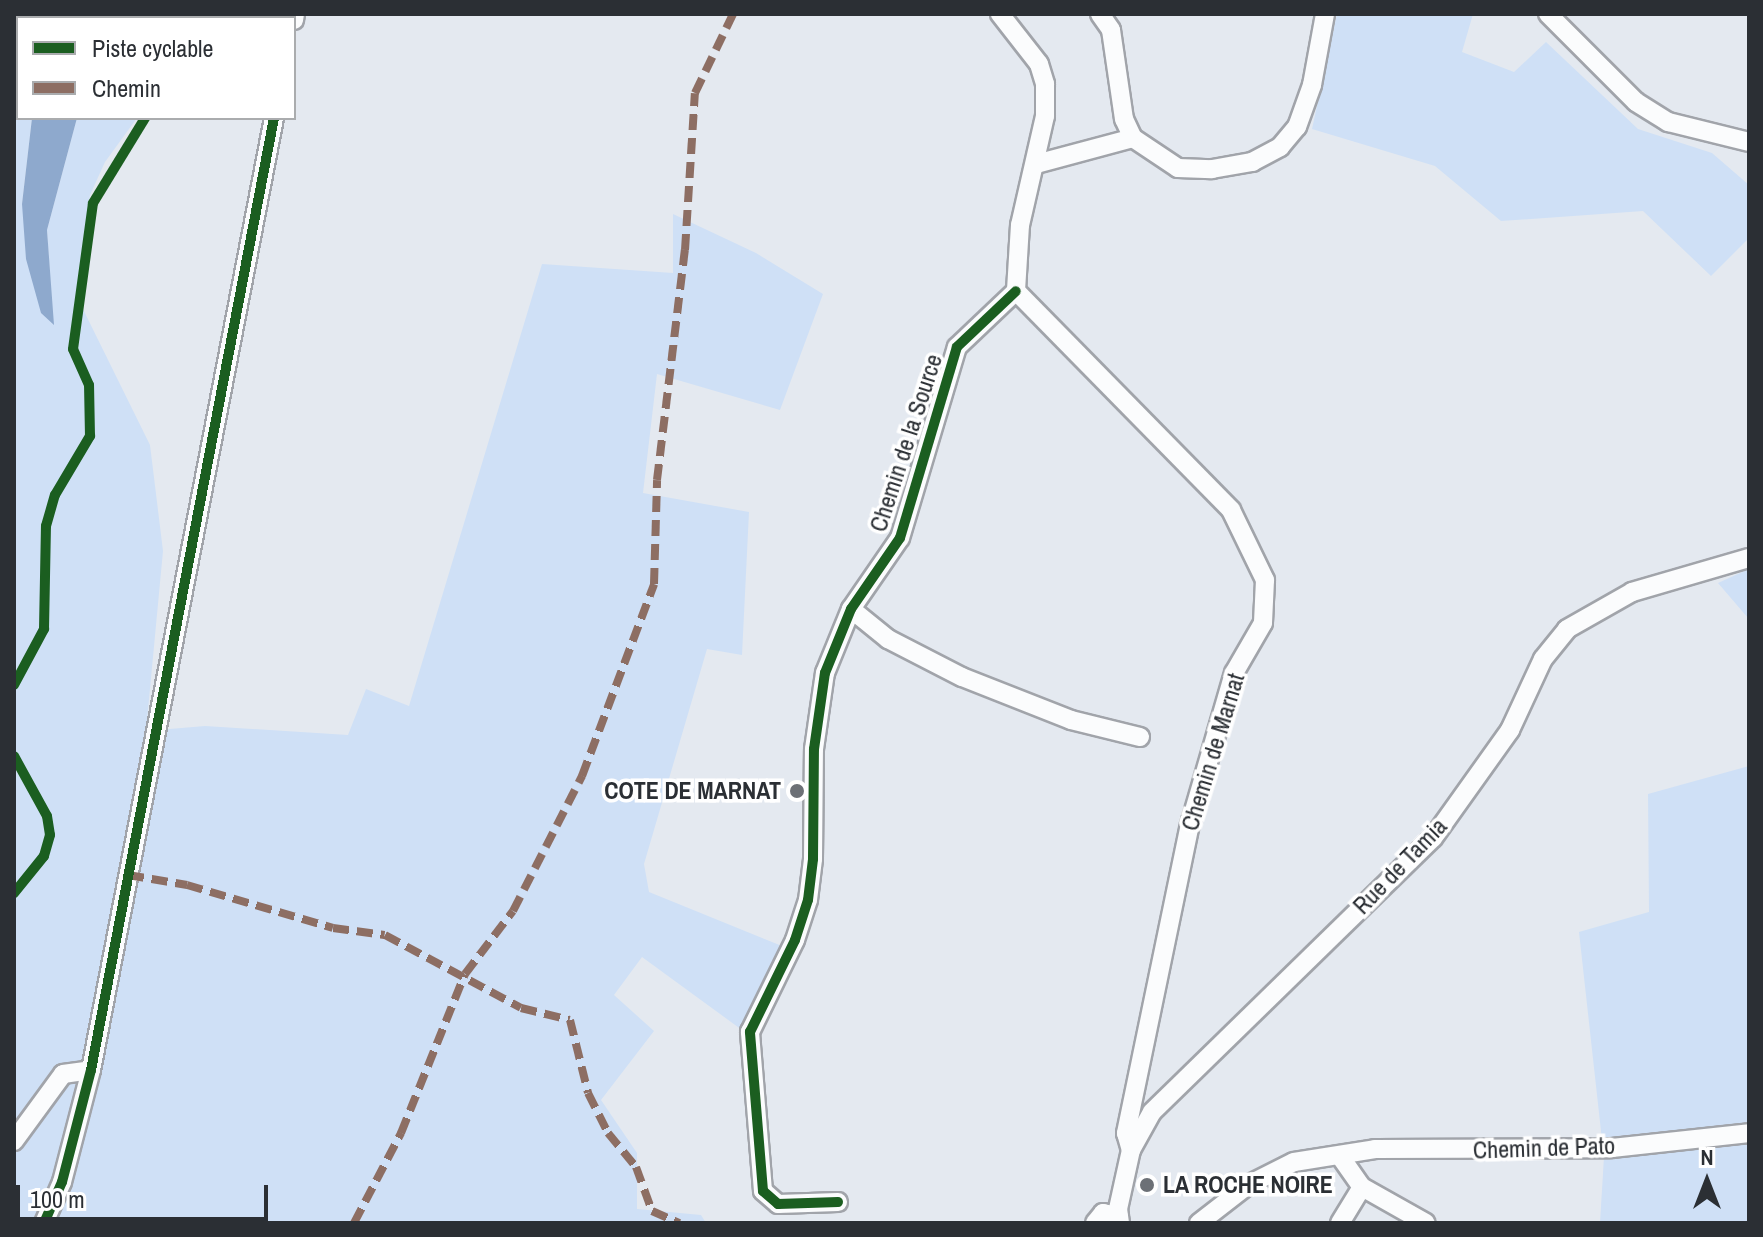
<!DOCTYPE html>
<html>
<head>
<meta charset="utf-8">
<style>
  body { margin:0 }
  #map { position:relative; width:1763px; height:1237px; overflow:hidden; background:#e4e9f0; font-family:"Archivo Narrow",sans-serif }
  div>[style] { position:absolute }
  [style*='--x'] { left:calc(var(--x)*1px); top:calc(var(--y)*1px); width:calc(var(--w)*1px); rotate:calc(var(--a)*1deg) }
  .green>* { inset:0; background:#cfe0f6 }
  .water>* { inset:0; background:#8ea9cd }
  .roads { filter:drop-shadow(2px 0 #a1a4aa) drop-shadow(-2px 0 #a1a4aa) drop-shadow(0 2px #a1a4aa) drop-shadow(0 -2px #a1a4aa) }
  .minor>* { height:18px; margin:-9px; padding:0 9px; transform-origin:9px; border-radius:9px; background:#fbfcfd }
  .quiet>* { height:8px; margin-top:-4px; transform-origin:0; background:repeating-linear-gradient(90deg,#8d6e63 0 16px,transparent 0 24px) }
  .cycleway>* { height:10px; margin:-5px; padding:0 5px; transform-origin:5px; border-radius:5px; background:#1b5e20 }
  .dots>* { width:22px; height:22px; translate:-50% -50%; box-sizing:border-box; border:4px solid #fff; border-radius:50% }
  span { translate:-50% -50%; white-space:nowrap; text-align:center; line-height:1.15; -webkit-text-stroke:7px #fff; paint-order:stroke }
  .street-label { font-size:24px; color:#2b2f34 }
  .poi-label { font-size:24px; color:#2b2f34; font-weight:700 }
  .right { translate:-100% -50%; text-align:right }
  .left { translate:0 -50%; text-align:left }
  .frame { position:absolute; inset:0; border:16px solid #2b2f34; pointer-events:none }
  .legend { position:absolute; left:16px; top:16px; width:280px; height:104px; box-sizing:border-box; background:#fff; border:2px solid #aaacae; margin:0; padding:10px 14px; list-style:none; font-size:24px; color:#2b2f34 }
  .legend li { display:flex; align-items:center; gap:16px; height:40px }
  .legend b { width:40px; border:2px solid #aaacae }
  .north { position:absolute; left:1667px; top:1141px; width:80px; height:80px; -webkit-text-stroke:6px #fff; paint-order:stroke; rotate:0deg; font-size:22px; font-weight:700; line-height:32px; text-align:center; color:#2b2f34 }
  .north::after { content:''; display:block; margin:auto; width:28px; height:36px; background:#2b2f34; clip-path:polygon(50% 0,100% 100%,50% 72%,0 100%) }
  .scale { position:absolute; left:16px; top:1185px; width:252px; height:36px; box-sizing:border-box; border:4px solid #2b2f34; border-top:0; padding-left:10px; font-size:24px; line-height:28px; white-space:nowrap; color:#2b2f34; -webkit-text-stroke:6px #fff; paint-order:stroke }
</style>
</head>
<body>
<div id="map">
  <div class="green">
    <div style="clip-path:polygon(14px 14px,56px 14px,18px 18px,18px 118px,32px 118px,22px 204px,53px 324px,47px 230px,77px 118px,137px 118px,105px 162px,90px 195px,77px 297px,150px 445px,163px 551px,146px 731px,205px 726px,348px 735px,366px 689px,409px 706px,542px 264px,673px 273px,673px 214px,756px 253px,823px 294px,780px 410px,657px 374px,643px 493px,749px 512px,742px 655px,707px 649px,644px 864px,649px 892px,782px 946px,742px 1030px,642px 957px,614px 995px,654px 1031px,601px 1100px,637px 1153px,637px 1209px,701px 1215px,706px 1223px,14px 1223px)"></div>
    <div style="clip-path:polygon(1337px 14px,1473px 14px,1462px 52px,1514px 72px,1546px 42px,1638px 129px,1712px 153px,1749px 185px,1749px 238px,1711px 276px,1643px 211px,1501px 221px,1435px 166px,1312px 129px)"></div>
    <div style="clip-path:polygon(1749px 569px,1749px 618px,1748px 618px,1718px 583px)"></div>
    <div style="clip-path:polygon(1749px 766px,1749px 1124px,1602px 1140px,1579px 932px,1649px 912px,1648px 794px)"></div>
    <div style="clip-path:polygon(1749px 1142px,1749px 1223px,1600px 1223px,1604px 1157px)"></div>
  </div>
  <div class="water">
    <div style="clip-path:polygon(32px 118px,77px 118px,47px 230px,54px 325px,41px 313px,26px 259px,22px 204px)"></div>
  </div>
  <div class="roads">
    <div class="minor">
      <div style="--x:1000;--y:14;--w:63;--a:52"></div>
      <div style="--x:1039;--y:64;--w:21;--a:73"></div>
      <div style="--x:1045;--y:84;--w:32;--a:90"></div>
      <div style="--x:1045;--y:116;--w:112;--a:102.9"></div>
      <div style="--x:1020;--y:225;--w:66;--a:93.5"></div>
      <div style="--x:1100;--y:14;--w:19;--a:55"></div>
      <div style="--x:1111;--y:30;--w:90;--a:81.7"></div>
      <div style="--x:1124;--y:119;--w:21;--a:65"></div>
      <div style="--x:1133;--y:138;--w:54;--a:33.7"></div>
      <div style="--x:1178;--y:168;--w:34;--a:2"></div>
      <div style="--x:1212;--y:169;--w:41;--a:-9.9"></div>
      <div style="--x:1252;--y:162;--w:32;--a:-28"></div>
      <div style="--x:1280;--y:147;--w:26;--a:-50"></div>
      <div style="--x:1297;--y:127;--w:45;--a:-70.3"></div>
      <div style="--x:1312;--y:85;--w:72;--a:-79.6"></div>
      <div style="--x:1548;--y:14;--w:124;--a:45"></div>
      <div style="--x:1636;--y:102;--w:38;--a:32"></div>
      <div style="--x:1668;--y:122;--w:83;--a:13.9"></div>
      <div style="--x:217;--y:18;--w:5;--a:-53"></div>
      <div style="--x:278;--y:18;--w:4;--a:-76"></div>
      <div style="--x:294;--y:20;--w:6;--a:-81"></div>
      <div style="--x:1036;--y:164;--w:100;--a:-15"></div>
      <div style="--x:1016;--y:291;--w:307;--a:45.5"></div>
      <div style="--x:1231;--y:510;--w:78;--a:64.1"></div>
      <div style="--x:1265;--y:580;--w:43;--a:92.7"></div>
      <div style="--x:1263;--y:623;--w:58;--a:120.1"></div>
      <div style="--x:1234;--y:673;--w:157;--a:106.2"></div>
      <div style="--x:1190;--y:824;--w:316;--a:101.7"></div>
      <div style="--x:1126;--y:1133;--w:18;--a:74"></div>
      <div style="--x:851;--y:609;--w:48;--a:39"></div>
      <div style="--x:888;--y:639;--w:83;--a:27.2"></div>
      <div style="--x:962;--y:677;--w:117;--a:21.5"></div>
      <div style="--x:1071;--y:720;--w:71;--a:13.8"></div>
      <div style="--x:14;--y:1141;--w:83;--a:-53.8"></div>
      <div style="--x:63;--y:1074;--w:28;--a:-8"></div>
      <div style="--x:1340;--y:1156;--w:38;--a:55"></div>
      <div style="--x:1362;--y:1187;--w:73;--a:29.4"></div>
      <div style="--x:838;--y:1202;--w:60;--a:178.1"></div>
      <div style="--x:778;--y:1204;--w:20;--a:-139"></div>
      <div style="--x:763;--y:1191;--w:160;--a:-94.7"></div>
      <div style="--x:750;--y:1032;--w:102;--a:-63.9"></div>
      <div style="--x:795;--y:940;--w:42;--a:-72"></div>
      <div style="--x:808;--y:900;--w:41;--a:-83"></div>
      <div style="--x:813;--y:859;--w:110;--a:-89.5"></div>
      <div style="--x:814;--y:749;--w:77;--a:-81.8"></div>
      <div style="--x:825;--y:673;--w:69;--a:-67.9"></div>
      <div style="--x:851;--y:609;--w:86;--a:-55.4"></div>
      <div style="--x:900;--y:538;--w:199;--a:-73.4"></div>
      <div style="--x:957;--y:347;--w:81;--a:-43.5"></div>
      <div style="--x:44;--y:1223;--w:45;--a:-66.3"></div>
      <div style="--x:62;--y:1182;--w:116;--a:-75.5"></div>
      <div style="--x:91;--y:1070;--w:969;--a:-79.12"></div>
      <div style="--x:1095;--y:1223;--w:13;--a:-51"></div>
      <div style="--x:1103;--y:1213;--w:16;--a:11"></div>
      <div style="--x:1120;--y:1223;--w:14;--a:-98"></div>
      <div style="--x:1118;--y:1209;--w:60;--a:-77.6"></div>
      <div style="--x:1131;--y:1150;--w:43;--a:-61.1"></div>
      <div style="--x:1152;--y:1112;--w:392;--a:-44.3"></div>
      <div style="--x:1433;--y:838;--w:133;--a:-54.5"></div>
      <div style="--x:1510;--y:730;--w:78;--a:-65.1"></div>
      <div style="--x:1543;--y:659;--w:38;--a:-51"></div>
      <div style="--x:1567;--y:629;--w:75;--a:-29.6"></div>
      <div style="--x:1632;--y:592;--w:122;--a:-16.2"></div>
      <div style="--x:1199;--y:1223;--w:62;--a:-37.8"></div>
      <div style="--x:1248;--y:1185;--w:51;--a:-26.6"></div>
      <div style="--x:1294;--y:1162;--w:82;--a:-9.1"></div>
      <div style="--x:1375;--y:1149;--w:237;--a:-0.2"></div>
      <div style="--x:1612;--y:1148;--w:138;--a:-6.2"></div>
      <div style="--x:1340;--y:1223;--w:42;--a:-58.6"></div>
    </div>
  </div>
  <div class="quiet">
    <div style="--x:128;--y:875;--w:60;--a:9.6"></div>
    <div style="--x:187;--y:885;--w:152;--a:16.4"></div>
    <div style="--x:333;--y:928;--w:52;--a:7.7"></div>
    <div style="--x:385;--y:935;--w:154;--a:28.2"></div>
    <div style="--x:521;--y:1008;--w:50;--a:13.8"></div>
    <div style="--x:570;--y:1020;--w:75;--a:76.1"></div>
    <div style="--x:588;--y:1093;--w:45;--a:63.4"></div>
    <div style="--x:608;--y:1133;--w:44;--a:50.5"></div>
    <div style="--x:636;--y:1167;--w:47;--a:70"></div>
    <div style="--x:652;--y:1211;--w:30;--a:24"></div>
    <div style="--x:354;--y:1223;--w:102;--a:-62.4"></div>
    <div style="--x:401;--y:1133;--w:171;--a:-68.1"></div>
    <div style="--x:465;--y:974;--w:79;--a:-52.7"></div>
    <div style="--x:513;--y:911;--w:152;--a:-62.9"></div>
    <div style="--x:582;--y:776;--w:205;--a:-69.4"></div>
    <div style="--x:654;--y:584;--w:104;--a:-88.3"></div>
    <div style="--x:657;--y:480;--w:232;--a:-83.1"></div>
    <div style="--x:685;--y:250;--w:157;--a:-86.4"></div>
    <div style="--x:695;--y:93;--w:88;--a:-64.3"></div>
  </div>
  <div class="cycleway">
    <div style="--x:14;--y:685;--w:64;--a:-61.8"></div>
    <div style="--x:44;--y:629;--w:103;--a:-88.9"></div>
    <div style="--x:46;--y:526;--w:32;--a:-74"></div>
    <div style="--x:55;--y:495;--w:69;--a:-59.3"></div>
    <div style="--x:90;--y:436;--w:51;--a:-91.1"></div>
    <div style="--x:89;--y:385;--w:39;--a:-114"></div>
    <div style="--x:73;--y:349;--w:147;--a:-82.2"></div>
    <div style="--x:93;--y:203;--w:100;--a:-58.5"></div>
    <div style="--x:14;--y:756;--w:68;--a:61.2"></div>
    <div style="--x:47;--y:816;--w:19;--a:81"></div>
    <div style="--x:50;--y:835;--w:22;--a:106"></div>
    <div style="--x:44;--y:856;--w:48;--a:129"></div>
    <div style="--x:838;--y:1202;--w:60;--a:178.1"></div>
    <div style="--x:778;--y:1204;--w:20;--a:-139"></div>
    <div style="--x:763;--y:1191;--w:160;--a:-94.7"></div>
    <div style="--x:750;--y:1032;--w:102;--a:-63.9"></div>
    <div style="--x:795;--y:940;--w:42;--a:-72"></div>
    <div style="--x:808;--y:900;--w:41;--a:-83"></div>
    <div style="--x:813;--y:859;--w:110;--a:-89.5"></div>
    <div style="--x:814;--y:749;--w:77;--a:-81.8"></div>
    <div style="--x:825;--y:673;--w:69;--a:-67.9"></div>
    <div style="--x:851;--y:609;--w:86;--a:-55.4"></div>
    <div style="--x:900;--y:538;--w:199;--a:-73.4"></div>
    <div style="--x:957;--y:347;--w:81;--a:-43.5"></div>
    <div style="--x:44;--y:1223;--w:45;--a:-66.3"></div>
    <div style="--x:62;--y:1182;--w:116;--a:-75.5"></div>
    <div style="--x:91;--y:1070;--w:969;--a:-79.12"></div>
  </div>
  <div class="dots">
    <div style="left:797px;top:791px;background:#6c7076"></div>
    <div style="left:1147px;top:1185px;background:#6c7076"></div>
  </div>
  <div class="street-label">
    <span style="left:906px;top:443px;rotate:-72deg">Chemin de la Source</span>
    <span style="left:1213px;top:752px;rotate:-73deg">Chemin de Marnat</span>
    <span style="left:1400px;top:866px;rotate:-46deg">Rue de Tamia</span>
    <span style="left:1544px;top:1148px;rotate:-2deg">Chemin de Pato</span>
  </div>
  <div class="poi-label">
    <span class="right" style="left:781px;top:791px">COTE DE MARNAT</span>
    <span class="left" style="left:1163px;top:1185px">LA ROCHE NOIRE</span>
  </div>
  <div class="frame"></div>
  <ul class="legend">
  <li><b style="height:10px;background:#1b5e20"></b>Piste cyclable</li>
  <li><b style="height:10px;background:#8d6e63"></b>Chemin</li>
  </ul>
  <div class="north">N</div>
  <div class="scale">100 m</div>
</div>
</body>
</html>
